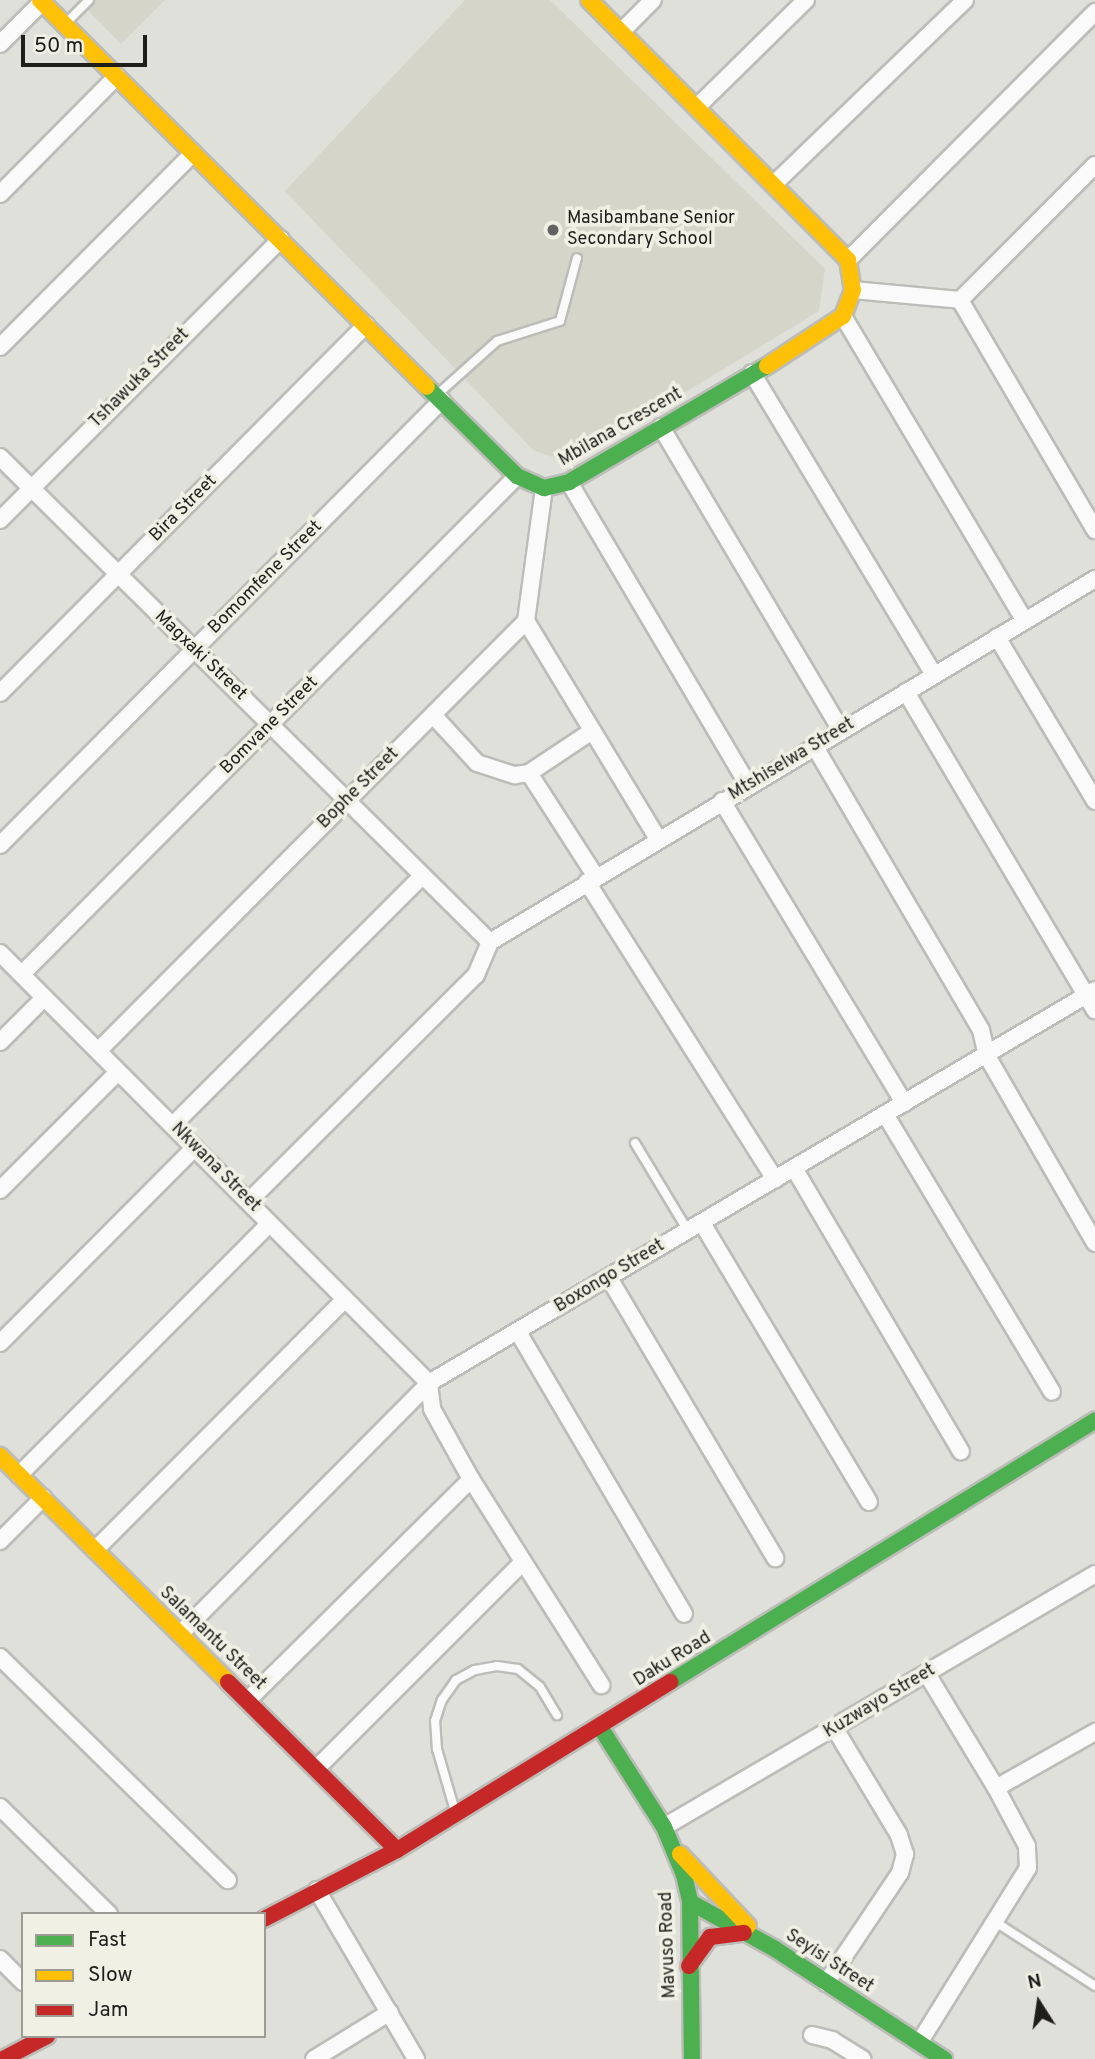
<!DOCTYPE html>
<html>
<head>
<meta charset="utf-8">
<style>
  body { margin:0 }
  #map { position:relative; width:1095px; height:2059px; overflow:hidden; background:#e0e0db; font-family:Overpass,sans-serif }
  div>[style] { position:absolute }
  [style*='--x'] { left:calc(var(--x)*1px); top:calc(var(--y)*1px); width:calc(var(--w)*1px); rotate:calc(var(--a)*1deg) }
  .built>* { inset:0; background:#d6d5ca }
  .roads { filter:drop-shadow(2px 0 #bcbcb8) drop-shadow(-2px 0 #bcbcb8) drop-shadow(0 2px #bcbcb8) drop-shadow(0 -2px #bcbcb8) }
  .lane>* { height:8px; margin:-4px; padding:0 4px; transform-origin:4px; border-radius:4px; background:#fafafa }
  .street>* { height:16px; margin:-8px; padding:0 8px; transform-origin:8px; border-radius:8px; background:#fafafa }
  .fast>* { height:16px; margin:-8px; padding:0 8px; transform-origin:8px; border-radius:8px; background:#4caf50 }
  .slow>* { height:16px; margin:-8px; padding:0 8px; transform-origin:8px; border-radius:8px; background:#ffc107 }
  .jam>* { height:16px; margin:-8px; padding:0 8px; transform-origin:8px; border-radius:8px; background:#c62828 }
  .dots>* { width:19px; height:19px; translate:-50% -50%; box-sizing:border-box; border:4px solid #f0f0e5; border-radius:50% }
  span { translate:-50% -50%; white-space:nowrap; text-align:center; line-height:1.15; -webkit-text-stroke:7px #f0f0e5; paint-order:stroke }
  .poi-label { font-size:18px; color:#1f1e1b }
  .left { translate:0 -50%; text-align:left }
  .street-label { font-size:18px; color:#1f1e1b }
  .legend { position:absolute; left:21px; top:1912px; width:245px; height:126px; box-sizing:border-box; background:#f0f0e5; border:2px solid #9c9c94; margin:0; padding:9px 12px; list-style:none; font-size:21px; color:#1f1e1b }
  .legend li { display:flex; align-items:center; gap:14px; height:35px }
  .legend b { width:35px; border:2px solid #9c9c94 }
  .north { position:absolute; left:1004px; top:1968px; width:70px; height:70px; -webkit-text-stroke:5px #f0f0e5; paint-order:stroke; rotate:348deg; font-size:19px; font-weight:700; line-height:28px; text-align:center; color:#1f1e1b }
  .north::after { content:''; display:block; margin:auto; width:24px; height:32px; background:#1f1e1b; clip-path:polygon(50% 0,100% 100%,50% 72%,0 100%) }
  .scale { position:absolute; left:21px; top:35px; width:126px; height:32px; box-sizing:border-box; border:4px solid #1f1e1b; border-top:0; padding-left:9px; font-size:21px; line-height:24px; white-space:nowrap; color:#1f1e1b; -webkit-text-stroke:5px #f0f0e5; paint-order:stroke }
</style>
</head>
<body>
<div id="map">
  <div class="built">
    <div style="clip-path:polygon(78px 0,165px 0,121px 44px)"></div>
    <div style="clip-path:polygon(465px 0,550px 0,825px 269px,819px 311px,569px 463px,533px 450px,285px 191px)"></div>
  </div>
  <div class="roads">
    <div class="lane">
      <div style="--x:67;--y:22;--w:31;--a:-45"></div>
      <div style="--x:439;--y:393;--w:78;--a:-41.9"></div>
      <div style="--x:497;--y:341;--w:66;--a:-17.6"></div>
      <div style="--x:560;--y:321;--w:65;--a:-74.9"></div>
      <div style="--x:635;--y:1143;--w:103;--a:58.9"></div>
      <div style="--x:455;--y:1811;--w:65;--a:-106.2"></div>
      <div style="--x:437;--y:1749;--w:28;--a:-94"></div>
      <div style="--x:435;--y:1721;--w:22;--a:-72"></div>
      <div style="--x:442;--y:1700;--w:24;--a:-55"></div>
      <div style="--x:456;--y:1680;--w:21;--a:-28"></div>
      <div style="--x:475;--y:1670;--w:22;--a:-10"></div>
      <div style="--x:497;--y:1666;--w:21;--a:8"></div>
      <div style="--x:518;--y:1669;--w:28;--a:39"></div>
      <div style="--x:540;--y:1687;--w:33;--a:59"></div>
      <div style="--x:997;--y:1923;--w:117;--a:32.7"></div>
    </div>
    <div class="street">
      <div style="--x:621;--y:32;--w:45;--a:-45"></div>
      <div style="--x:0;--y:44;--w:59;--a:-45"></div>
      <div style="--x:697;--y:107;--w:153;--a:-44.5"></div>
      <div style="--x:1095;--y:165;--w:191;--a:135"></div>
      <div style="--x:960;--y:300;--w:267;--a:59.6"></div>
      <div style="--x:774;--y:184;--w:265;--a:-43.9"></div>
      <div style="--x:0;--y:194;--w:166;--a:-45.2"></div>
      <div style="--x:848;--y:260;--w:350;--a:-45.1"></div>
      <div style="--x:853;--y:290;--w:107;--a:5.3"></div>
      <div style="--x:843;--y:316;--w:355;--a:59.2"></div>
      <div style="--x:0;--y:347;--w:274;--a:-45.1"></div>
      <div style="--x:752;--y:373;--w:353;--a:58.9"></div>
      <div style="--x:661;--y:427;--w:352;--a:59.3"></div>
      <div style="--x:0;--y:457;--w:689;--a:44.71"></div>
      <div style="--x:569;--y:482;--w:353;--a:59.4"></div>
      <div style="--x:0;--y:520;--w:397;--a:-45"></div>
      <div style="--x:526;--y:621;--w:255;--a:58.8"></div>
      <div style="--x:997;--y:637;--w:191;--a:59.1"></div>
      <div style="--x:906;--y:692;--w:370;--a:59.3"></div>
      <div style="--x:0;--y:693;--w:519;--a:-45.16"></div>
      <div style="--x:433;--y:715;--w:65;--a:47.5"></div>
      <div style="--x:477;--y:763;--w:40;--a:18"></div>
      <div style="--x:515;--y:775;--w:14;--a:-8"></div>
      <div style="--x:529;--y:773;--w:76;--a:-33.7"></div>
      <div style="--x:815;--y:747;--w:328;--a:59.6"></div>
      <div style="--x:981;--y:1030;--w:27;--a:77"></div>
      <div style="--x:987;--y:1056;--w:216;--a:60"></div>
      <div style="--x:529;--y:773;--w:124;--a:57.2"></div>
      <div style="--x:722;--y:801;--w:353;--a:58.9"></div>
      <div style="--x:0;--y:845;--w:627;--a:-45.19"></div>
      <div style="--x:587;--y:882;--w:352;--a:57.7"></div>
      <div style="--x:490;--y:942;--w:706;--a:-30.96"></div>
      <div style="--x:0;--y:953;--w:607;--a:45.07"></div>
      <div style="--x:429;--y:1383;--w:26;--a:83"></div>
      <div style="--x:432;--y:1409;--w:80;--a:60.9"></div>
      <div style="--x:471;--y:1479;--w:244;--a:57.7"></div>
      <div style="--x:22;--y:974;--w:702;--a:-45.17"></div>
      <div style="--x:0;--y:1042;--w:62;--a:-45"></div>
      <div style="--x:98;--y:1051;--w:607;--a:-45.13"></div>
      <div style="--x:526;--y:621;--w:134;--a:-82.3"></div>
      <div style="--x:885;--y:1114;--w:324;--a:59"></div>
      <div style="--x:173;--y:1125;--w:351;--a:-45"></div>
      <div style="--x:794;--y:1168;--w:329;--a:59.5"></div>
      <div style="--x:0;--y:1190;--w:167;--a:-45"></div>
      <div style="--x:249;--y:1201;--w:320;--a:-44.9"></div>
      <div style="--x:476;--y:975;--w:36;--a:-67"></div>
      <div style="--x:702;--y:1223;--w:325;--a:59.1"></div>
      <div style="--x:609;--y:1278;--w:326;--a:59.3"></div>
      <div style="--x:518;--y:1332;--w:327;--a:59.5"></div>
      <div style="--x:0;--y:1343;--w:276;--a:-45.1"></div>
      <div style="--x:19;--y:1475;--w:354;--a:-45.1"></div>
      <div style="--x:0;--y:1541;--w:61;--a:-45"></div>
      <div style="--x:95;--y:1550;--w:354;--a:-45.1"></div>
      <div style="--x:180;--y:1634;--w:354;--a:-45.2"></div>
      <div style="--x:429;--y:1383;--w:773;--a:-30.54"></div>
      <div style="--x:0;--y:1657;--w:319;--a:44.4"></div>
      <div style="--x:927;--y:1674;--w:133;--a:58.8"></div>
      <div style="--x:996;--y:1788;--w:114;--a:-29.5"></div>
      <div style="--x:248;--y:1700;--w:314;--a:-44.7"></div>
      <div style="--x:316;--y:1769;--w:291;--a:-45"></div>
      <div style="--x:0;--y:1807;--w:153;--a:44.5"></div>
      <div style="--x:664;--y:1827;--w:500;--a:-30.4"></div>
      <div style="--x:317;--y:1890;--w:196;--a:59.6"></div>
      <div style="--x:0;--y:1959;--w:33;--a:45"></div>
      <div style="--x:826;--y:1983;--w:133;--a:-56.1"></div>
      <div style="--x:900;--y:1873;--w:20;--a:-75"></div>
      <div style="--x:905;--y:1854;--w:20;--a:-108"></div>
      <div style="--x:899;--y:1835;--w:124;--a:-121.1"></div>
      <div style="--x:812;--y:2035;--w:21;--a:14"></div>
      <div style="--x:832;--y:2040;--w:36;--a:32"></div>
      <div style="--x:919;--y:2043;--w:206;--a:-58.1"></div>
      <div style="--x:1028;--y:1868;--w:22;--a:-93"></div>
      <div style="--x:1027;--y:1846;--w:66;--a:-118.1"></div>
      <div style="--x:314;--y:2059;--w:89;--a:-31.7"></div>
    </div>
    <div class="fast">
      <div style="--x:427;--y:387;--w:127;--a:44.7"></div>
      <div style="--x:517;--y:476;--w:30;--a:24"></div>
      <div style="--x:544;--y:488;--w:26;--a:-13"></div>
      <div style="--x:569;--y:482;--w:229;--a:-30.4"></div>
      <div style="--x:670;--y:1682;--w:499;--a:-31.6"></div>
      <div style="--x:600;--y:1727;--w:119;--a:57.4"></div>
      <div style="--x:664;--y:1827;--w:52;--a:67.4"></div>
      <div style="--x:684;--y:1875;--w:28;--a:77"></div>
      <div style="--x:690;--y:1902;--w:157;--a:89.3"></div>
      <div style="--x:690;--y:1902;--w:97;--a:28.9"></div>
      <div style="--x:775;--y:1949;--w:202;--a:33.1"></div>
    </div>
    <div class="slow">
      <div style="--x:40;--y:0;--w:547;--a:45"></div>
      <div style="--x:589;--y:0;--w:367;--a:45.1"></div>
      <div style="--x:848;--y:260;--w:30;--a:81"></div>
      <div style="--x:853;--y:290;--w:28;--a:111"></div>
      <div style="--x:843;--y:316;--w:91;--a:146.7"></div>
      <div style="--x:0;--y:1456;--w:321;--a:44.7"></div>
      <div style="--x:680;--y:1854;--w:99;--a:46.6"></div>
    </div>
    <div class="jam">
      <div style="--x:228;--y:1682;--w:238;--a:44.8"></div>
      <div style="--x:264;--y:1919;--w:150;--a:-27.4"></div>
      <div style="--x:397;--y:1850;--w:321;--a:-31.6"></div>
      <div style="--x:689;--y:1966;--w:36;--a:-54"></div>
      <div style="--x:710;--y:1937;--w:34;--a:-7"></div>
      <div style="--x:3;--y:2059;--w:50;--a:-27.6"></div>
    </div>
  </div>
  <div class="dots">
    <div style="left:553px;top:230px;background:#63625e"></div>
  </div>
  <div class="poi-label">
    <span class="left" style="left:567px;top:230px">Masibambane Senior<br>Secondary School</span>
  </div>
  <div class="street-label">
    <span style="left:140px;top:379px;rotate:-45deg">Tshawuka Street</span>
    <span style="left:621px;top:428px;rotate:-30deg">Mbilana Crescent</span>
    <span style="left:184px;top:509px;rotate:-45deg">Bira Street</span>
    <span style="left:266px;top:578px;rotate:-45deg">Bomomfene Street</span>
    <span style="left:200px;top:656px;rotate:44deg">Magxaki Street</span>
    <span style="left:270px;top:726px;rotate:-45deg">Bomvane Street</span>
    <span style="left:792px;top:760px;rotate:-31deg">Mtshiselwa Street</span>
    <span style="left:359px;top:789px;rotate:-45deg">Bophe Street</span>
    <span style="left:215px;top:1168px;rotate:45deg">Nkwana Street</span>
    <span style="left:610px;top:1277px;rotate:-31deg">Boxongo Street</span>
    <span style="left:212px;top:1639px;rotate:44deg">Salamantu Street</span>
    <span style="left:673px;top:1660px;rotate:-32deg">Daku Road</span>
    <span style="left:880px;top:1702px;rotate:-31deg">Kuzwayo Street</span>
    <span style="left:669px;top:1945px;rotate:-92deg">Mavuso Road</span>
    <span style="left:829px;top:1962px;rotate:33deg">Seyisi Street</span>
  </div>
  <ul class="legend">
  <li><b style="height:9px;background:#4caf50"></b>Fast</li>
  <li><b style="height:9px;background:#ffc107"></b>Slow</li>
  <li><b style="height:9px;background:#c62828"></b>Jam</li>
  </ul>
  <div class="north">N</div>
  <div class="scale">50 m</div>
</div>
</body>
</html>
